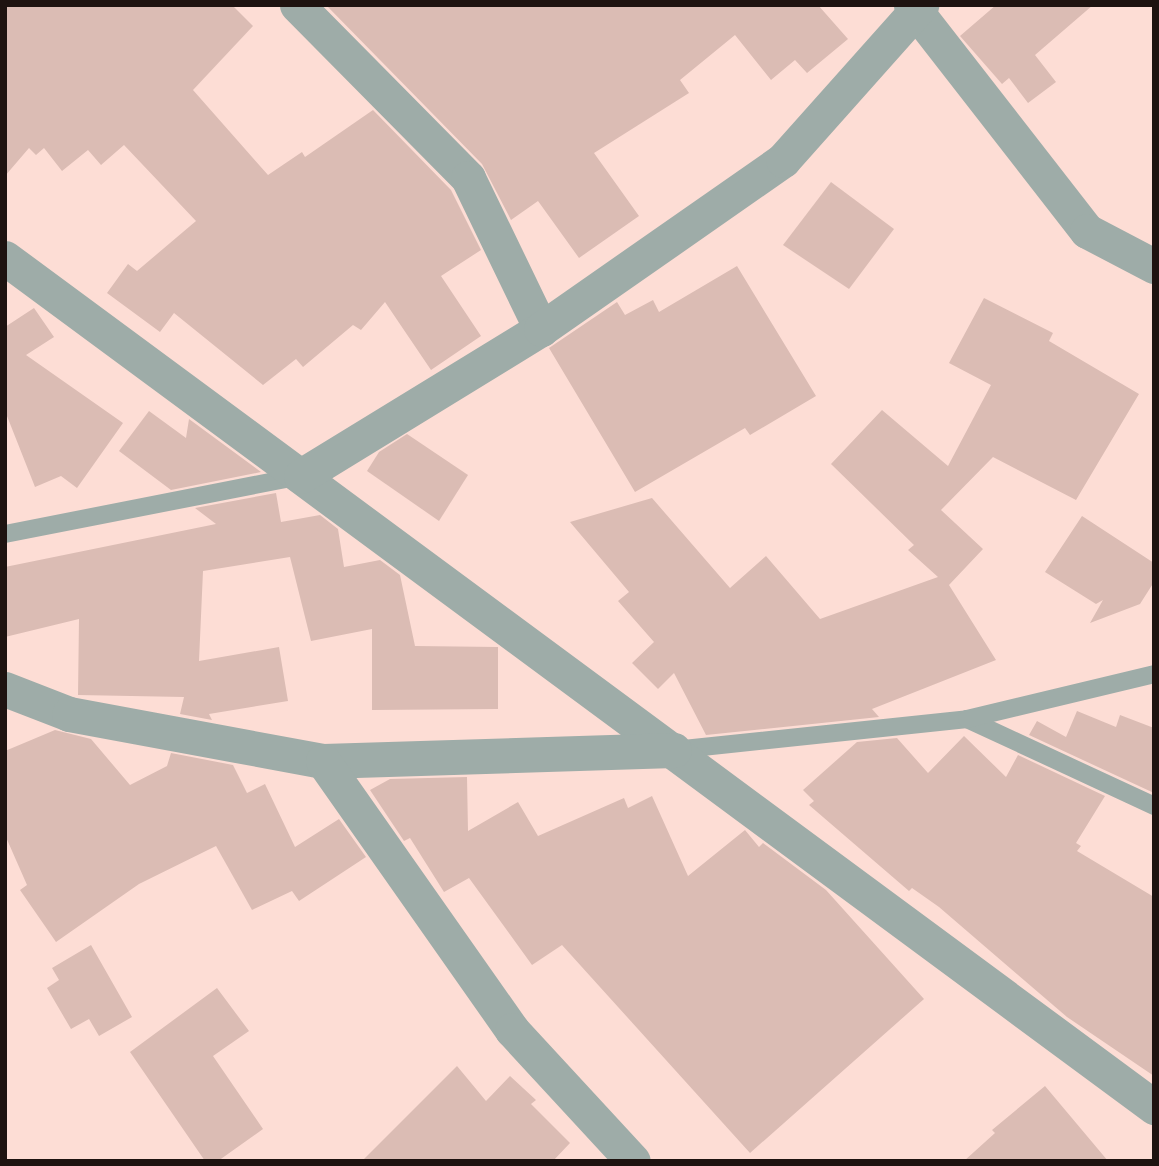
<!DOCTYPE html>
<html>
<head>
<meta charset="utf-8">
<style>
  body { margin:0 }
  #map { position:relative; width:1159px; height:1166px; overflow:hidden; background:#fdddd5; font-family:"Noto Sans",sans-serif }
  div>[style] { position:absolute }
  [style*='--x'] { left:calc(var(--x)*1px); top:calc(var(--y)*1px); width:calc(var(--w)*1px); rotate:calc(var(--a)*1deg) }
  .building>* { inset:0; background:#dbbcb4 }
  .lane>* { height:18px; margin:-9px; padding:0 9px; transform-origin:9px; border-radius:9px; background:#9eaca8 }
  .street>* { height:35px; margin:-17.5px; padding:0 17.5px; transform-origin:17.5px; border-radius:17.5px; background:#9eaca8 }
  span { translate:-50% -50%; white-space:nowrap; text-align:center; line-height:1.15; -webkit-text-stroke:5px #fcefec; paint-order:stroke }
  .frame { position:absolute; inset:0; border:7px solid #1e1310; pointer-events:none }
</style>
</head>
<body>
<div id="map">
  <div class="building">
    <div style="clip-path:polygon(5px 5px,232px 5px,253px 26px,193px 90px,268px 175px,302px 152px,305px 157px,373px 110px,451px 190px,481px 250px,441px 276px,481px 336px,431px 370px,385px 302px,361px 330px,353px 325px,303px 367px,296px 359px,263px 385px,174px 313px,160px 332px,107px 293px,128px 264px,137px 271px,196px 221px,124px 145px,101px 165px,88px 150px,62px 171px,44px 148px,36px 155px,29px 148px,5px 176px)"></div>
    <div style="clip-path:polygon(326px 5px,818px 5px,848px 39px,807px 73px,795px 60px,771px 80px,735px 35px,680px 80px,689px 93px,594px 153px,639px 216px,579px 258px,538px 201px,511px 220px,482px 164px)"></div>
    <div style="clip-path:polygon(996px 5px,1093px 5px,1035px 55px,1056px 82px,1028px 103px,1009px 78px,1002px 84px,960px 36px)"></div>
    <div style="clip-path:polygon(831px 182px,894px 229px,849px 289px,783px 245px)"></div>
    <div style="clip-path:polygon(737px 266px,816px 396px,750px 435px,745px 428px,635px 492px,549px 348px,617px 302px,625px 315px,653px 300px,659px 312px)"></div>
    <div style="clip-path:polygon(984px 298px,1053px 333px,1049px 341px,1139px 394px,1076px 500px,993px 457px,941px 510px,983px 549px,949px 585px,996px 660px,872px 709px,879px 717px,706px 735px,674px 673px,658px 689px,632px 663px,654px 642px,618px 601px,629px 592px,570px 522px,652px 498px,730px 588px,766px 556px,820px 619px,938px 577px,908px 550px,914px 545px,831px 464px,882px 410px,948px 466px,991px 385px,949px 363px)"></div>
    <div style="clip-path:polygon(34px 308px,54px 337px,26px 355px,123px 423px,77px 488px,61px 476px,35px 487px,5px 411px,5px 327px)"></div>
    <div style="clip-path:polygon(149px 411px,186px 438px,189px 419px,261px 472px,171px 490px,119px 451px)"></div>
    <div style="clip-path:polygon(407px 434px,468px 475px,439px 521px,367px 471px,379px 452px)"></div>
    <div style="clip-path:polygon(276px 493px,281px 522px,320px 515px,338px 529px,344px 567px,380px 560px,400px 575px,415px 646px,498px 647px,498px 709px,372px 710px,372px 629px,311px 641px,290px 557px,203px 571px,199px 661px,279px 647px,288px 701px,209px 714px,212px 720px,180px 714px,184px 697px,78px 695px,79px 619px,5px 637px,5px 567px,216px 524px,195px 508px)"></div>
    <div style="clip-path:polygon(1082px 516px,1154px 563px,1154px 582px,1140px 604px,1090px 623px,1103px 600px,1096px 604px,1045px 572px)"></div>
    <div style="clip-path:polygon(1077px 711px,1116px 727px,1120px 715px,1154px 728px,1154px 793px,1029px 735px,1037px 721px,1066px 737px)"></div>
    <div style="clip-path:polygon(55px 730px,91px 739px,130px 785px,167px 766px,171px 753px,233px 765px,247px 793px,265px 784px,295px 847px,339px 819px,366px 857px,299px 901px,292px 891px,252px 910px,216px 846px,139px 884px,56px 942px,20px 890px,27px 885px,5px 835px,5px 751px)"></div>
    <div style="clip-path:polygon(964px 736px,1006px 777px,1018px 755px,1105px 796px,1076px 843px,1081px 846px,1077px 851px,1154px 897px,1154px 1076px,1067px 1017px,939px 907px,912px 888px,909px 891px,809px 805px,814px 801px,803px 790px,857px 742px,897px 738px,928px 773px)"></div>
    <div style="clip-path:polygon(467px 777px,468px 831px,518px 802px,538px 836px,624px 798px,628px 808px,652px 796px,688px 876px,745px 830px,759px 847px,763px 843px,826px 890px,924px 999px,750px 1153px,562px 945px,532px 965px,469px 878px,444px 892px,410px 838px,404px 841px,370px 790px,390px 779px)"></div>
    <div style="clip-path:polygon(91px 945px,132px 1017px,99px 1036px,89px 1019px,71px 1029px,47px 988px,59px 980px,52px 968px)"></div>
    <div style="clip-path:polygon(217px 988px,249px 1031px,213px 1056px,263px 1129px,218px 1161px,205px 1161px,130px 1052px)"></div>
    <div style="clip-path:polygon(457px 1066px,486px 1101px,510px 1076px,536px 1100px,531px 1104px,570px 1143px,553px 1161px,362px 1161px)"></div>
    <div style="clip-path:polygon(1045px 1086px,1108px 1161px,964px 1161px,995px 1133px,992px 1130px)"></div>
  </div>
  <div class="lane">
    <div style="--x:5;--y:534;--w:302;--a:-11.1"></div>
    <div style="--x:967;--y:719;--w:206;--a:24.9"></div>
    <div style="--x:674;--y:750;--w:295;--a:-6"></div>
    <div style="--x:967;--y:719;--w:192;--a:-13.5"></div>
  </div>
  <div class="street">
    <div style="--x:297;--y:5;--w:243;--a:45.3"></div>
    <div style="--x:468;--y:178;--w:168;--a:64.2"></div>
    <div style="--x:911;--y:5;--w:286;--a:52.1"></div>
    <div style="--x:1087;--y:231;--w:76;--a:27.6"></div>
    <div style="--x:5;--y:258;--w:1429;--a:36.46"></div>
    <div style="--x:301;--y:476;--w:281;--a:-31.5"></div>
    <div style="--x:541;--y:329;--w:295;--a:-34.9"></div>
    <div style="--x:783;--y:160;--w:208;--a:-48.3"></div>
    <div style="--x:5;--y:689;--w:69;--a:21.3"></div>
    <div style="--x:69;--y:714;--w:258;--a:10.5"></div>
    <div style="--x:323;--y:761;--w:351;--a:-1.8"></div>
    <div style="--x:323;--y:761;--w:329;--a:54.9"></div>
    <div style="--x:512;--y:1030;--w:178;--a:47.3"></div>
  </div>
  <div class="frame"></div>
</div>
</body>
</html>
